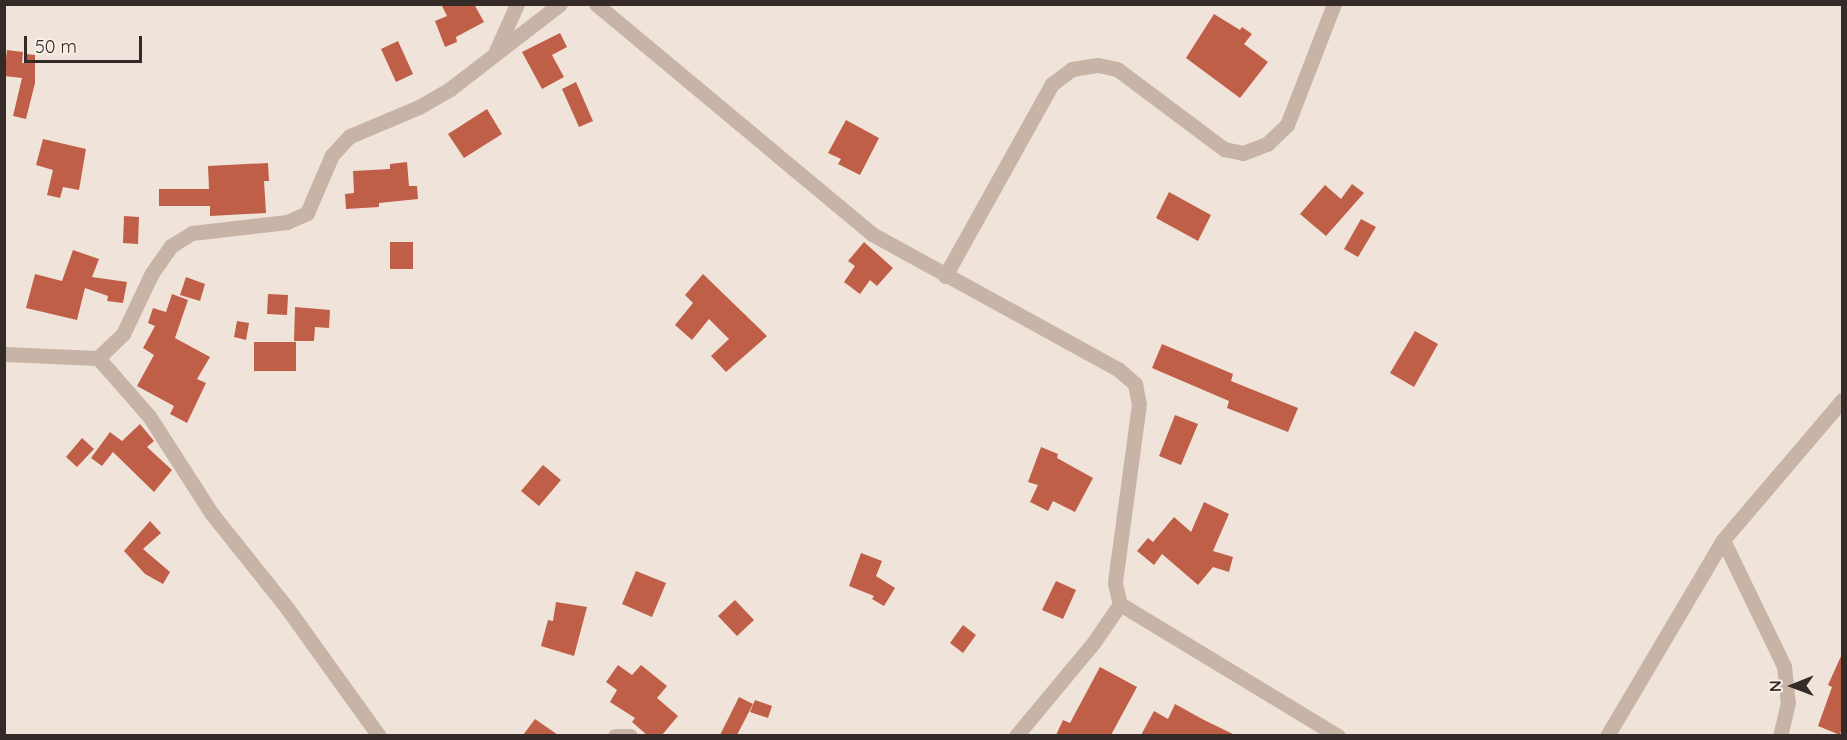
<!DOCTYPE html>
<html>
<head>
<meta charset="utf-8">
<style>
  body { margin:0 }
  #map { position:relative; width:1847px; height:740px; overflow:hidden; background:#f0e4da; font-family:Quicksand,sans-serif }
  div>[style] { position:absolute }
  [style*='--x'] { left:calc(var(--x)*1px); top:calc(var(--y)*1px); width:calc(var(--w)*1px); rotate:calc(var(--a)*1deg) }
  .building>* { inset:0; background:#c05f48 }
  .street>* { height:15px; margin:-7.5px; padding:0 7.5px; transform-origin:7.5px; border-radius:7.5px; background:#c7b4a7 }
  span { translate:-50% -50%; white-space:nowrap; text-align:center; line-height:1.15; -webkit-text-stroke:6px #f8efe6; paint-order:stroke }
  .frame { position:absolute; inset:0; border:6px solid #342a27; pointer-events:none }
  .north { position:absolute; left:1763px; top:656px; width:60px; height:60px; -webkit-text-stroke:4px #f8efe6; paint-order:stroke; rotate:269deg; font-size:16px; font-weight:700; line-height:24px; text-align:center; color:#342a27 }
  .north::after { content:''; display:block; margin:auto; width:21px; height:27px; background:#342a27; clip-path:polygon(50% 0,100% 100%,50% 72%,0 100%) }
  .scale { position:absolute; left:24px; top:36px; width:118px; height:27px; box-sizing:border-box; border:3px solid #342a27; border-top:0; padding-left:8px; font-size:18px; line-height:21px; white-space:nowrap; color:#342a27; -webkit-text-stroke:4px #f8efe6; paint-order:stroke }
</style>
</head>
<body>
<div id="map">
  <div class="building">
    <div style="clip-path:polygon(441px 4px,474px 4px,484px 22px,456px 37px,457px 42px,445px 47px,435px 21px,447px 16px)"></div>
    <div style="clip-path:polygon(1214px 14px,1240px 30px,1242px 27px,1252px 34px,1244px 44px,1268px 62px,1240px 98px,1186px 58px)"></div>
    <div style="clip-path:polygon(560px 33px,567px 47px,552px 55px,564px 77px,542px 89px,522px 52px)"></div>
    <div style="clip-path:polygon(398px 41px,413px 74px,396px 82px,381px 49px)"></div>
    <div style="clip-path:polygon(7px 50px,23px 52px,22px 63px,25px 63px,27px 54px,35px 55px,35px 83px,26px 119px,13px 116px,22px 78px,4px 76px)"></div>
    <div style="clip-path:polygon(576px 82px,593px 121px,579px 127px,562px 89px)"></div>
    <div style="clip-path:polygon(487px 109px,502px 134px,464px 158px,448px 134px)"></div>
    <div style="clip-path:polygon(846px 120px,879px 138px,860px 175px,838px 164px,841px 159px,828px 153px)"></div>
    <div style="clip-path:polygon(43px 139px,86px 149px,79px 190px,63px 187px,60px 198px,47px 195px,53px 170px,36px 165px)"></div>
    <div style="clip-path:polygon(407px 162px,409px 186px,417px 186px,418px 199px,379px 203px,379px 207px,346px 209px,345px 194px,354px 193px,353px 171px,390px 169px,390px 164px)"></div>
    <div style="clip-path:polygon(268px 163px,269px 181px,264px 181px,266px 213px,210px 216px,210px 206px,159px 206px,159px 189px,209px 189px,208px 166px)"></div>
    <div style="clip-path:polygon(1352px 184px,1364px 193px,1326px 236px,1300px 214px,1325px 185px,1341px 199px)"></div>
    <div style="clip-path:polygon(1169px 192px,1211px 215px,1198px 241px,1156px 218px)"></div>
    <div style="clip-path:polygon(124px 216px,139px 217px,138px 244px,123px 243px)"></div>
    <div style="clip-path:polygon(1361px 219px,1376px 227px,1358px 257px,1344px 249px)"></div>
    <div style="clip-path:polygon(390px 242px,413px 242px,413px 269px,390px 269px)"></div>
    <div style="clip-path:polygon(864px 242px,893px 268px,877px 286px,870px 280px,860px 294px,844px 282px,855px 266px,848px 261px)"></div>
    <div style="clip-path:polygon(73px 250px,99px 259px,92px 277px,127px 282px,123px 303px,107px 301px,108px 296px,85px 288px,77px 320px,26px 308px,35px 274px,62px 281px)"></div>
    <div style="clip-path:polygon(703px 274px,767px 336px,726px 372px,711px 356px,729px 339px,709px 319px,692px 340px,675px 325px,693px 303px,685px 295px)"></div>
    <div style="clip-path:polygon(186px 277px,205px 284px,200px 301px,180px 295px)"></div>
    <div style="clip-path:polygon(172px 294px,188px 300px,175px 338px,210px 357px,197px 379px,206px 383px,187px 423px,170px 414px,174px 406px,137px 386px,154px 355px,143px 348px,155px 326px,148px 323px,153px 308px,166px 312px)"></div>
    <div style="clip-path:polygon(268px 294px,288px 295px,287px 315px,267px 314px)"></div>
    <div style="clip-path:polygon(295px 307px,330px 310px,329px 328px,315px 327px,314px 341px,294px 341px)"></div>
    <div style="clip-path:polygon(237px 321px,249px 323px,246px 340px,234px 337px)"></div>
    <div style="clip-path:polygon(1415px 331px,1438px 344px,1414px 387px,1390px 373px)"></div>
    <div style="clip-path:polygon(254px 342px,296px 342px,296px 371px,254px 371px)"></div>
    <div style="clip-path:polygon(1162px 344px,1233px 374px,1231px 381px,1298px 408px,1288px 432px,1227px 408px,1229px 401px,1152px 368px)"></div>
    <div style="clip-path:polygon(1175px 415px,1198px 424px,1181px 465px,1159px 456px)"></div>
    <div style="clip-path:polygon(140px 424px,154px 441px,147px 447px,172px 470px,154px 492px,113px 452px,102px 466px,91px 458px,110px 432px,122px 441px)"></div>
    <div style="clip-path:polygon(82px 438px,94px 449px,77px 467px,66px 457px)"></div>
    <div style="clip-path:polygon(1041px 447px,1058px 454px,1057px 458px,1093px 478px,1075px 512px,1053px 501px,1048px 511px,1030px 502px,1038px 485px,1028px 482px)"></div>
    <div style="clip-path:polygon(543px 465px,561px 480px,539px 506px,521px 491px)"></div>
    <div style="clip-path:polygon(1204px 502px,1229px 514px,1213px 551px,1233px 557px,1229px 572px,1213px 567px,1198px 585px,1162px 554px,1154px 565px,1137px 551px,1148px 538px,1153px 542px,1174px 517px,1191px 532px)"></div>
    <div style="clip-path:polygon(150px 521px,161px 533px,143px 549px,170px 572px,163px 584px,145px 574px,124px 551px)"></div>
    <div style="clip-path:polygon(861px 553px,882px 561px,876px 576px,895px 588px,884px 606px,872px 599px,874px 596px,849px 586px)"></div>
    <div style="clip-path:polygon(636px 571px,666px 583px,652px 617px,622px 604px)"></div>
    <div style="clip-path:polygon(1056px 581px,1076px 590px,1063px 619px,1042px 610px)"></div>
    <div style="clip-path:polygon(735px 600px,754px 620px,737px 636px,718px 616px)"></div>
    <div style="clip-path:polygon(556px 602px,587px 607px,574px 656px,541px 646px,548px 620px,553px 621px)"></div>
    <div style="clip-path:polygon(963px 625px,976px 635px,963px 653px,950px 643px)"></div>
    <div style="clip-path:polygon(1842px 654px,1842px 727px,1840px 735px,1818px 726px,1832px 687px,1828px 685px)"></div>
    <div style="clip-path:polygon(618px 665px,632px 675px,641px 665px,667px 686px,657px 698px,678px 716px,662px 735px,647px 735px,632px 722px,635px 718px,610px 702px,617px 690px,606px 682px)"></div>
    <div style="clip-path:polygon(1100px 667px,1137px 687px,1111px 735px,1056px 735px,1063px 720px,1070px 723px)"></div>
    <div style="clip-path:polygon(739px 697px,753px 704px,737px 735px,720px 735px)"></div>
    <div style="clip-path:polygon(755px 700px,772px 706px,768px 718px,750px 712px)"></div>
    <div style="clip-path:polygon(1175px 704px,1204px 720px,1235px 735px,1141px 735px,1154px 711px,1168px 719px)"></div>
    <div style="clip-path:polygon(535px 719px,558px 735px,523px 735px)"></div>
  </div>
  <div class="street">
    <div style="--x:596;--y:4;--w:359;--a:39.8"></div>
    <div style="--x:872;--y:234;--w:281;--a:28.8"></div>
    <div style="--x:1118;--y:369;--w:23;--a:41"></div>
    <div style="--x:1135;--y:384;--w:20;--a:79"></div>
    <div style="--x:1139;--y:404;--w:163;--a:97.7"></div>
    <div style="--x:1117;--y:566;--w:17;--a:97"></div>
    <div style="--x:1115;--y:583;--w:22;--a:77"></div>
    <div style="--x:1120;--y:604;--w:46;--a:124.4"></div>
    <div style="--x:1094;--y:642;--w:122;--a:129.7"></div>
    <div style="--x:496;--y:51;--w:51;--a:-65.9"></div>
    <div style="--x:945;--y:276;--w:220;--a:-60.9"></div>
    <div style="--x:1052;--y:84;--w:25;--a:-37"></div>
    <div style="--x:1072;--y:69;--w:26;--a:-9"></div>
    <div style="--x:1098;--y:65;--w:19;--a:12"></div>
    <div style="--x:1117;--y:69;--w:134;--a:36.8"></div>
    <div style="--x:1224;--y:149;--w:19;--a:12"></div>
    <div style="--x:1243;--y:153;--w:26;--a:-21"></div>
    <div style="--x:1267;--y:144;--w:28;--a:-44"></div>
    <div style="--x:1287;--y:125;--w:130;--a:-68.8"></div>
    <div style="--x:4;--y:354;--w:94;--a:2.4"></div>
    <div style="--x:98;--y:358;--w:35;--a:-44"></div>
    <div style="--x:123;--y:334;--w:68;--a:-64.6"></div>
    <div style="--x:152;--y:273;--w:33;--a:-55"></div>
    <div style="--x:171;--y:246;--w:25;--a:-32"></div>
    <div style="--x:192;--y:233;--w:96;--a:-6.6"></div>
    <div style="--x:287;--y:222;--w:22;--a:-24"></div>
    <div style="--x:307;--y:213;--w:63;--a:-66.7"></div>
    <div style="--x:332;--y:155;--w:26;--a:-47"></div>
    <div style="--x:350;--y:136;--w:75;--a:-22.8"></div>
    <div style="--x:419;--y:107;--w:36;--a:-30"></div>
    <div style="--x:450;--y:89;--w:139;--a:-37.7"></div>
    <div style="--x:98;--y:358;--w:77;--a:48.7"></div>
    <div style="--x:149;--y:416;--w:117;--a:57.3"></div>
    <div style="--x:212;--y:514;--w:120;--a:51.4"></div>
    <div style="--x:287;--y:608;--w:158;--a:54.3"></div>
    <div style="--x:1723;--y:540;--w:140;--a:64.2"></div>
    <div style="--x:1784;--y:666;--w:36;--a:84"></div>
    <div style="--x:1788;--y:702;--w:35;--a:103"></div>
    <div style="--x:1120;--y:604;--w:255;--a:31.2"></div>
    <div style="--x:615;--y:736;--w:15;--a:0"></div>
    <div style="--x:1607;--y:736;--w:228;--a:-59.4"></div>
    <div style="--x:1723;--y:540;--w:184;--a:-49.6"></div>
  </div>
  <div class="frame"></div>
  <div class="north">N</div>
  <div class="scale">50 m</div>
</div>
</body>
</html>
